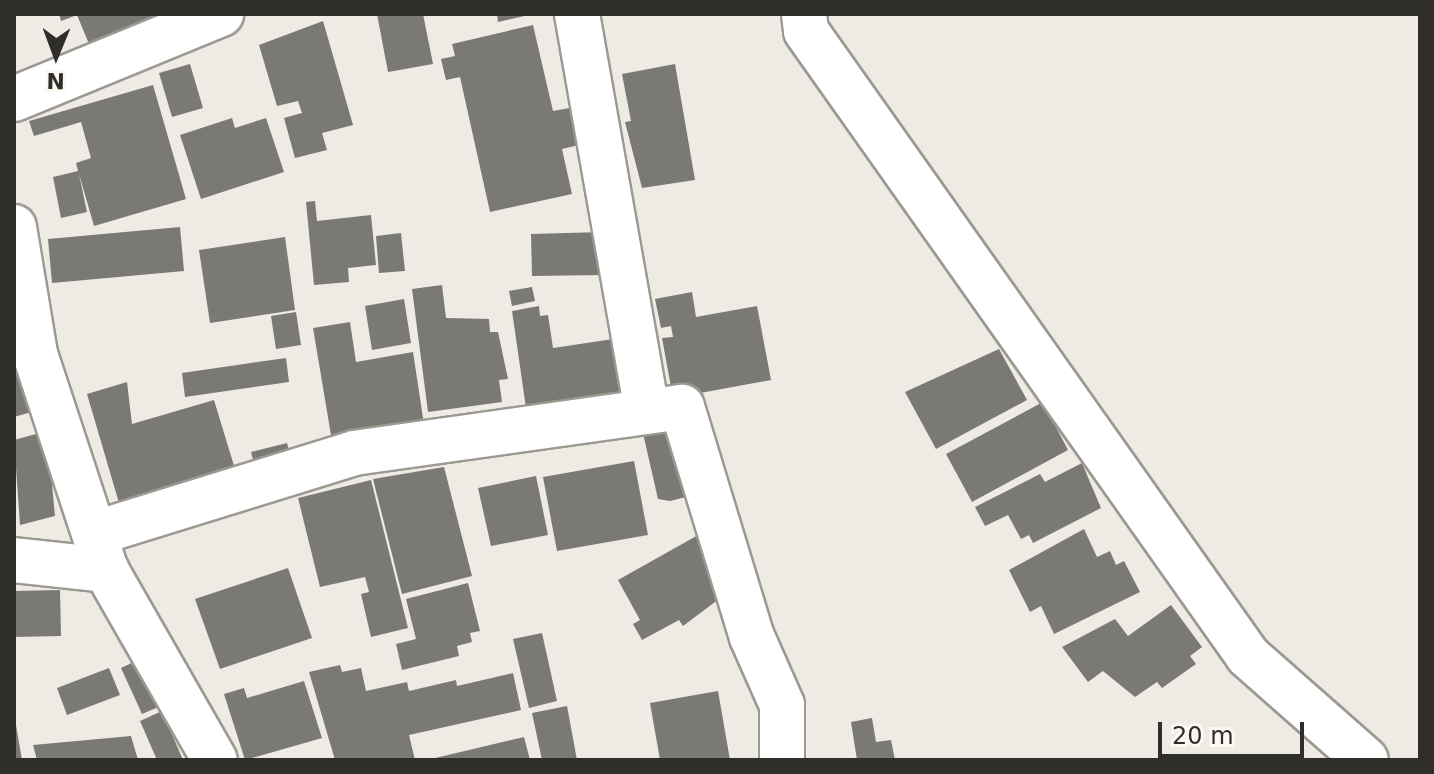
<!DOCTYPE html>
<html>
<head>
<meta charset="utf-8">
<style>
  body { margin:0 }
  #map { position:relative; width:1434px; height:774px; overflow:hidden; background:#eeebe5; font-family:"DejaVu Sans",sans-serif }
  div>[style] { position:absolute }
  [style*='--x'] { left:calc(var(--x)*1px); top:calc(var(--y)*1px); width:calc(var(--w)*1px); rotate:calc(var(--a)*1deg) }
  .building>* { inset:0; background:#7b7973 }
  .roads { filter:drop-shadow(2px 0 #9c9993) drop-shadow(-2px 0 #9c9993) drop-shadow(0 2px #9c9993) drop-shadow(0 -2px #9c9993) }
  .minor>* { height:44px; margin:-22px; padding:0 22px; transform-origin:22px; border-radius:22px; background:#fff }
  span { translate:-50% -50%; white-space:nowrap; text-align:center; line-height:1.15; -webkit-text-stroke:6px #fbf9f2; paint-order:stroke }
  .frame { position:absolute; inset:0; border:16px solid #2f2e2b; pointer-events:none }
  .north { position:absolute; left:16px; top:16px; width:80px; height:80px; -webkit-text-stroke:6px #fbf9f2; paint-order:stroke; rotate:181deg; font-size:22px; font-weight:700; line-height:32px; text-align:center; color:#2f2e2b }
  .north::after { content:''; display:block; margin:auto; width:28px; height:36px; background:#2f2e2b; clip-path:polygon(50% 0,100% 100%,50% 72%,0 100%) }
  .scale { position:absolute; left:1158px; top:722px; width:146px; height:36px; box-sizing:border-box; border:4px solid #2f2e2b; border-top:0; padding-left:10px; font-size:24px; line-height:28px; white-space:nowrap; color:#2f2e2b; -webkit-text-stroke:6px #fbf9f2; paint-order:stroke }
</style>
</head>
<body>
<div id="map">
  <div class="building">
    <div style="clip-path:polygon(59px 14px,167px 14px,89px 44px,77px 15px,61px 21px)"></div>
    <div style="clip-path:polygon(377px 14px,423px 14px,433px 64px,388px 72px)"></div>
    <div style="clip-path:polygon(497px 14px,529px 14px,529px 15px,498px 22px)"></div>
    <div style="clip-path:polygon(323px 21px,353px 125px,322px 133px,327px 150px,295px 158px,284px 118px,302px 113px,298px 101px,277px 106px,259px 45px)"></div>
    <div style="clip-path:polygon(533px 25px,553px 111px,575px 107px,583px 144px,562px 149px,572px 194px,490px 212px,460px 77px,446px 80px,441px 59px,455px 56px,452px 44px)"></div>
    <div style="clip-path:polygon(190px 64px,203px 108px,172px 117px,159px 73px)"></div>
    <div style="clip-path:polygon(675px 64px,695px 180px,642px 188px,625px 122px,631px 121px,622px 74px)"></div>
    <div style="clip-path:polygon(153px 85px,186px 199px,94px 226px,79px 174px,87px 212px,61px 218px,53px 177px,78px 171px,76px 163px,91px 158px,81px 122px,34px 136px,29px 121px)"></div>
    <div style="clip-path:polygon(232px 118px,235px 128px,266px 118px,284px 172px,201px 199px,180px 135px)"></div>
    <div style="clip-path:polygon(315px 201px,317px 221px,371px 215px,376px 265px,348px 268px,349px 282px,314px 285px,306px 202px)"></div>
    <div style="clip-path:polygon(180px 227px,184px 271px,52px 283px,48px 239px)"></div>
    <div style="clip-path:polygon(603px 232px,604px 275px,532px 276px,531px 234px)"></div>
    <div style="clip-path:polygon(401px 233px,405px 271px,379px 273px,376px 236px)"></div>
    <div style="clip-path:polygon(285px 237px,295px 310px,210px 323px,199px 250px)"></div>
    <div style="clip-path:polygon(442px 285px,446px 318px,489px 319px,490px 332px,498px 332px,508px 379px,499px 380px,502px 402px,428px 412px,412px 289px)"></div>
    <div style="clip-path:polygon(532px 287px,535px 301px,512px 306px,509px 291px)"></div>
    <div style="clip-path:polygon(692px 292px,696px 317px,757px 306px,771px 380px,673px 398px,662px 338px,673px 337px,671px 326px,661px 328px,655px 299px)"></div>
    <div style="clip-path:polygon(404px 299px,411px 343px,372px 350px,365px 306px)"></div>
    <div style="clip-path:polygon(539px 306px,540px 316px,548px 315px,553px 348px,620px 338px,629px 399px,527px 415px,512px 311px)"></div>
    <div style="clip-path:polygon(296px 312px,301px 345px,276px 349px,271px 316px)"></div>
    <div style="clip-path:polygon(350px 322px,356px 362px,413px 352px,425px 431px,333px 447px,313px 328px)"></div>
    <div style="clip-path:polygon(999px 349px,1027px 400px,936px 449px,905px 392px)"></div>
    <div style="clip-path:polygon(286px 358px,289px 382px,185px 397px,182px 373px)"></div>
    <div style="clip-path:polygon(30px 367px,42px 409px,14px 417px,14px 371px)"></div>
    <div style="clip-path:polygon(127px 382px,132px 424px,214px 400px,235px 469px,119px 503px,87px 394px)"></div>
    <div style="clip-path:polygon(1043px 402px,1068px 450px,972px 502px,946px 454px)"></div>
    <div style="clip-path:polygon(672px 422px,690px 496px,670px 501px,658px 499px,642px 429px)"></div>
    <div style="clip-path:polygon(47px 431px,55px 516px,20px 525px,14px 440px)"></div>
    <div style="clip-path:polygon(287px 443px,292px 461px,256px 471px,251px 452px)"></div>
    <div style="clip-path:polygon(634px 461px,648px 535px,557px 551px,543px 477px)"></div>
    <div style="clip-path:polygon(1082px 463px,1101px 508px,1033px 543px,1029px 535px,1021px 539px,1008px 515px,985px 526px,975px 507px,1040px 474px,1045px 482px)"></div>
    <div style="clip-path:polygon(444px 467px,472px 576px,402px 594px,373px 479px)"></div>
    <div style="clip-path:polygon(536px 476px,548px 535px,491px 546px,478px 488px)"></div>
    <div style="clip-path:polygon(371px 480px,408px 628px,371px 637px,361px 594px,369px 592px,365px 577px,320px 587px,298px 498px)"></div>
    <div style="clip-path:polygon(1084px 529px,1097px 557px,1110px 551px,1116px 565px,1124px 561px,1140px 592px,1054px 634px,1041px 606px,1030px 612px,1009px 570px)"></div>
    <div style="clip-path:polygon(700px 534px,723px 596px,683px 626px,679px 620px,642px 640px,633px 624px,640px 620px,618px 580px)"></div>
    <div style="clip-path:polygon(288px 568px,312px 638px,220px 669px,195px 599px)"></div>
    <div style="clip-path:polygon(468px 583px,480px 631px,470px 633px,472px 642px,457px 646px,459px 656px,402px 670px,396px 644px,416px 639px,406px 599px)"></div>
    <div style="clip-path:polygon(60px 590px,61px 636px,14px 637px,14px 591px)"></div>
    <div style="clip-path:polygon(1171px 605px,1202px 647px,1190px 656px,1196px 664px,1162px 688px,1157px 682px,1135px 697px,1103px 671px,1088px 682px,1062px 647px,1115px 619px,1128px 636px)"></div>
    <div style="clip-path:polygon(542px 633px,557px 701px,529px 708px,513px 639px)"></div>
    <div style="clip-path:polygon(138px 660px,163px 705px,142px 714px,121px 668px)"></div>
    <div style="clip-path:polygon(340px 665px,342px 672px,361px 668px,366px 691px,407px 682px,409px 691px,456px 680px,457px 686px,513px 673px,521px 710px,409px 735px,415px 760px,335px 760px,309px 672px)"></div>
    <div style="clip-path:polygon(109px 668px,120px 695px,67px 715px,57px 688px)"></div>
    <div style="clip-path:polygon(304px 681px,322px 738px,245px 760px,224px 694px,244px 688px,247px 698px)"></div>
    <div style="clip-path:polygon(718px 691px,730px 760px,660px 760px,650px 703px)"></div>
    <div style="clip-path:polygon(567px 706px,577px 760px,542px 760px,532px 713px)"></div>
    <div style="clip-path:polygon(162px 711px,183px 760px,157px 760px,140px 721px)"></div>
    <div style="clip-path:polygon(872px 718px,876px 742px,891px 740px,895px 760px,857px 760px,851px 722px)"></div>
    <div style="clip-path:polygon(14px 725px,16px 725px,22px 760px,14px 760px)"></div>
    <div style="clip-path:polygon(131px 736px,138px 760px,37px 760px,33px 745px)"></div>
    <div style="clip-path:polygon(524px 737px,530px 760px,432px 760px,431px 759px)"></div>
  </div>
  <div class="roads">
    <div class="minor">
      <div style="--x:577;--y:14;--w:401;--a:80"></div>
      <div style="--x:804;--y:14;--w:17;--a:83"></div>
      <div style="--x:806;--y:31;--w:765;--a:54.73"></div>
      <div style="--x:1248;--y:656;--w:157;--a:41.4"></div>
      <div style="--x:14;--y:99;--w:224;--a:-22.3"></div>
      <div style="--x:14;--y:227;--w:129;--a:80.6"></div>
      <div style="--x:35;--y:354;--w:227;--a:71.8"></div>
      <div style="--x:106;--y:570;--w:219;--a:60.2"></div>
      <div style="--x:96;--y:533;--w:270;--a:-17.2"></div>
      <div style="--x:354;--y:453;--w:331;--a:-8"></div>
      <div style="--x:682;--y:407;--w:240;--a:73.1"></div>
      <div style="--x:752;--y:637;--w:74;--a:66.2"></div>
      <div style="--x:782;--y:705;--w:55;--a:90"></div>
      <div style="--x:14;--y:560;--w:93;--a:6.2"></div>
    </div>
  </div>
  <div class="frame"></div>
  <div class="north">N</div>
  <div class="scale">20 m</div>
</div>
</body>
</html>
